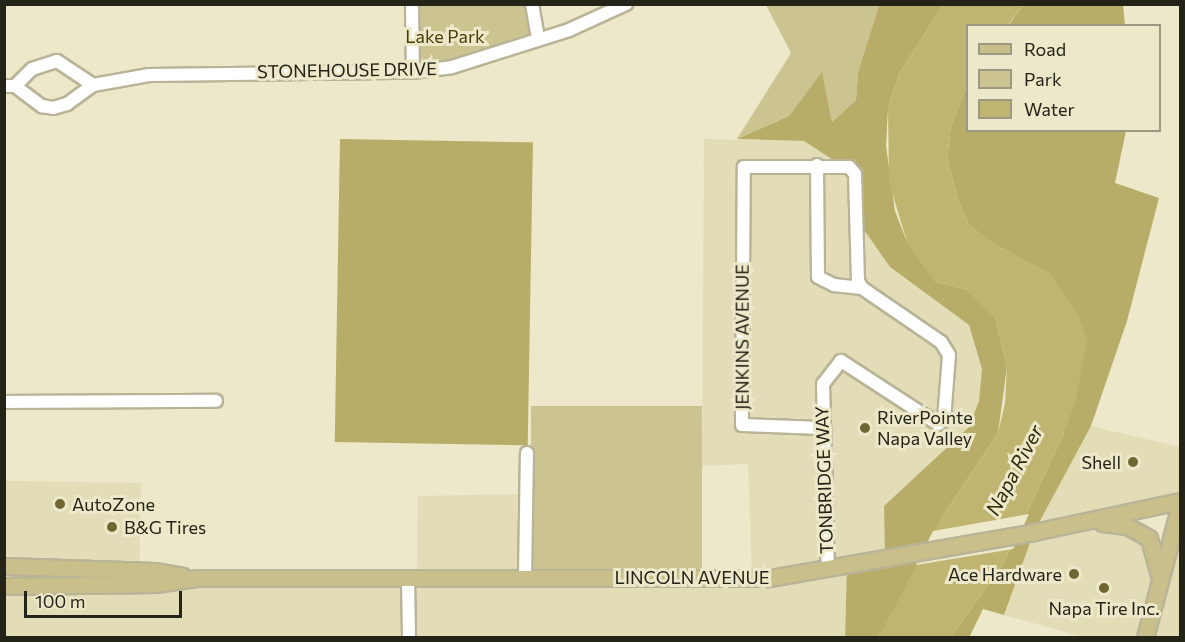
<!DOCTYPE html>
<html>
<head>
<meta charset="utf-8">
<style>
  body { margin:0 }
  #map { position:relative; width:1185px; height:642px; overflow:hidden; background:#ece8c9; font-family:Commissioner,sans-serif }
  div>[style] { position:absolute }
  .built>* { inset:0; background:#e3ddb7; transform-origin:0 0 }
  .green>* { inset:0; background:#cbc390; transform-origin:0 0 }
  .forest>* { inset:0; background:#b8ad68; transform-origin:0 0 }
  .water>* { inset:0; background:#c0b570 }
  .pier>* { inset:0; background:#ece8c9 }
  .roads { filter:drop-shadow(2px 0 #b9b497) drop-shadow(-2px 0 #b9b497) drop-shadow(0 2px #b9b497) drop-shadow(0 -2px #b9b497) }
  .minor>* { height:12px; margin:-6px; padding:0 6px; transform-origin:6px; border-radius:6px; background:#fff }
  .major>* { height:15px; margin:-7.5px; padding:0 7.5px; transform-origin:7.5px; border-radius:7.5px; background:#c8bf8b }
  .dots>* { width:16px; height:16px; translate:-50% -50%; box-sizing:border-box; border:3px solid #ece8c9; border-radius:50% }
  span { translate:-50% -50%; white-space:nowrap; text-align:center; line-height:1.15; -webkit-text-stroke:6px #ece8c9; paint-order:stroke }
  .park-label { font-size:18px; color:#463e04 }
  .street-label { font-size:18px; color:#242317 }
  .poi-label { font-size:18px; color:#242317 }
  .left { translate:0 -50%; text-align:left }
  .right { translate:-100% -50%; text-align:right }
  .water-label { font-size:20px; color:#2f2a0a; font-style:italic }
  .frame { position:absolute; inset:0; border:6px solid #242317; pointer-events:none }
  .legend { position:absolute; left:966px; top:24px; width:195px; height:108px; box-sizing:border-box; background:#ece8c9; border:2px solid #9c9982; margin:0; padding:8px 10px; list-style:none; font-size:18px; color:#242317 }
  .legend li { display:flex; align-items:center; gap:12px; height:30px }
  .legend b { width:30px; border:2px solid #9c9982 }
  .scale { position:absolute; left:24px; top:591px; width:158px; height:27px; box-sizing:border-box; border:3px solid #242317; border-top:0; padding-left:8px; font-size:18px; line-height:21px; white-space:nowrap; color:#242317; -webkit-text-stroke:4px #ece8c9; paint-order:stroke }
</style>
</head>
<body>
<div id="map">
  <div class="built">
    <i style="clip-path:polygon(704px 139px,804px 141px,849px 167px,890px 267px,969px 325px,982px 369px,979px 401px,969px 427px,884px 506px,885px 559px,847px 565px,845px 637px,5px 637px,4px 586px,417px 577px,418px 496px,527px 494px,526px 577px,752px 579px,748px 464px,702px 466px)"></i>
    <i style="clip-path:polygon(1091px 426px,1180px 447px,1180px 501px,1112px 516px,1137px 530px,1160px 582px,1180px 505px,1180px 637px,1083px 637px,1004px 615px,1034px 532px)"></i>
    <i style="left:141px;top:483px;width:88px;height:136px;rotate:91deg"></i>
  </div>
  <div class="green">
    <i style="clip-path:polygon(412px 5px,532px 5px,538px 38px,413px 72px)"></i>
    <i style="clip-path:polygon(766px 5px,879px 5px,858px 72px,856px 100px,832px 122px,822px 73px,789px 116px,737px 139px,791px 53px)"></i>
    <i style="left:702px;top:406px;width:173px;height:171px;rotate:90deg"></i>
  </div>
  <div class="forest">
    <i style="clip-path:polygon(879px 5px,943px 5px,899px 74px,888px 108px,886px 146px,895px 211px,907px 242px,936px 282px,966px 289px,995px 317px,1007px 367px,998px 433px,944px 514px,888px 623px,878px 637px,845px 637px,847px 565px,885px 559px,884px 506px,969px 427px,979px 401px,982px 369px,969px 325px,890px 267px,855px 217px,855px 174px,804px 141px,737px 139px,789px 116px,822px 72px,832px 122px,856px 100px,858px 72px)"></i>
    <i style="clip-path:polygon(1023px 5px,1123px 5px,1125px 25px,1008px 26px)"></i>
    <i style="clip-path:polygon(967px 85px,968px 130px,1126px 131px,1115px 183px,1159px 198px,1127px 321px,1091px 426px,1034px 532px,1004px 615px,983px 609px,969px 638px,951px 637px,1003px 564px,1064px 433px,1015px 255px,990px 242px,969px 225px,958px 200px,947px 159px,951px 126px)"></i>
    <i style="left:340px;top:139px;width:193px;height:303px;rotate:1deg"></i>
  </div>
  <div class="water">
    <i style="clip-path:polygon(943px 5px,1023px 5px,1008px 25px,968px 26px,967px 85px,951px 126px,947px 159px,958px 200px,969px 225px,990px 242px,1050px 273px,1079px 316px,1087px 339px,1076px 400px,1064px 433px,1003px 564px,951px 637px,878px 638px,944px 514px,998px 433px,1005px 403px,1007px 367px,995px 317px,966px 289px,936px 282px,922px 264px,907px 242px,889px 182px,888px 108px,899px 74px)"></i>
  </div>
  <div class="pier">
    <i style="clip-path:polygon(1029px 514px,1013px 549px,916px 565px,933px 531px)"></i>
  </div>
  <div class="roads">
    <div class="minor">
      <i style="left:412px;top:4px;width:68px;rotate:89.2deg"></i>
      <i style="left:532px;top:4px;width:35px;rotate:80deg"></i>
      <i style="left:4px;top:86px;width:11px"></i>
      <i style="left:15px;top:86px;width:34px;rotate:37deg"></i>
      <i style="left:42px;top:106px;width:11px;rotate:10deg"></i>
      <i style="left:53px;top:108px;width:15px;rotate:-16deg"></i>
      <i style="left:67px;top:104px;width:32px;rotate:-36deg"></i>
      <i style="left:93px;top:85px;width:57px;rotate:-10.1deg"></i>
      <i style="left:149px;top:75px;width:264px;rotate:-0.7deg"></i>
      <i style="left:413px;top:72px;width:39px;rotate:-7deg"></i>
      <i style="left:452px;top:67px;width:123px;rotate:-17.5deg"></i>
      <i style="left:569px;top:30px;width:63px;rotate:-24.5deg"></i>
      <i style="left:15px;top:86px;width:24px;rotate:-45deg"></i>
      <i style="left:32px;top:69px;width:26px;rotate:-18deg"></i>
      <i style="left:57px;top:61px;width:43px;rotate:33.7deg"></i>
      <i style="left:817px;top:165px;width:112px;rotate:89.5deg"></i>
      <i style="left:818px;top:277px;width:18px;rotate:27deg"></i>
      <i style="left:834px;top:285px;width:28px;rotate:6deg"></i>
      <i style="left:4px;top:402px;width:212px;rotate:-0.3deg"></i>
      <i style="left:822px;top:428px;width:80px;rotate:-177.9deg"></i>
      <i style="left:742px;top:425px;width:258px;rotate:-89.6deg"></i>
      <i style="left:744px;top:167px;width:105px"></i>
      <i style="left:849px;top:167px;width:9px;rotate:49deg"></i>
      <i style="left:855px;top:174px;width:107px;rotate:88.4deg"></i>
      <i style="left:858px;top:281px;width:8px;rotate:60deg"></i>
      <i style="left:862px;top:288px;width:96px;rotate:34.4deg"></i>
      <i style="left:941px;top:342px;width:15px;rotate:58deg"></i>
      <i style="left:949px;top:355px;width:65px;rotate:94.4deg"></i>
      <i style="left:944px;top:420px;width:7px;rotate:146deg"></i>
      <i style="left:938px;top:424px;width:116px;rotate:-147deg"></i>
      <i style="left:841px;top:361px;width:29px;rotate:128deg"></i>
      <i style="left:823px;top:384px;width:185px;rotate:88.5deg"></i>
      <i style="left:525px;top:577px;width:124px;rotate:-89.1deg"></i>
      <i style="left:408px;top:578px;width:60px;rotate:89deg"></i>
    </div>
    <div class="major">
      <i style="left:1102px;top:523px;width:25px;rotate:7deg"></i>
      <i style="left:1127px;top:526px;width:25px;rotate:29deg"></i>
      <i style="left:1149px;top:538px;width:39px;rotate:75deg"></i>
      <i style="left:4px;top:566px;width:151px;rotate:1.9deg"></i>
      <i style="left:155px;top:571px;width:28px;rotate:10deg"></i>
      <i style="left:4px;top:586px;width:151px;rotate:-0.8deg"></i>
      <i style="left:155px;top:584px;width:42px;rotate:-8.1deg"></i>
      <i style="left:197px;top:578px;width:572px"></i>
      <i style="left:769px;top:578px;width:269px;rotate:-9.8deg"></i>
      <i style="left:1034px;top:532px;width:149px;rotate:-12deg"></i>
      <i style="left:1145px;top:638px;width:138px;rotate:-75.3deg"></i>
    </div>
  </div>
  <div class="dots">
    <i style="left:865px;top:428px;background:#6f6733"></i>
    <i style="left:1133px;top:462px;background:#6f6733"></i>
    <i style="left:60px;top:504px;background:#6f6733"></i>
    <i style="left:112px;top:527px;background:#6f6733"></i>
    <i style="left:1074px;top:574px;background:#6f6733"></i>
    <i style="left:1104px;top:588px;background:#6f6733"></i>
  </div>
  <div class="park-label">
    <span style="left:445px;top:36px">Lake Park</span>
  </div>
  <div class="street-label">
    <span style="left:347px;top:70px;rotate:-1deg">STONEHOUSE DRIVE</span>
    <span style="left:742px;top:337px;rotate:-90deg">JENKINS AVENUE</span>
    <span style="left:824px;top:480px;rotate:-92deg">TONBRIDGE WAY</span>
    <span style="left:692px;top:577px">LINCOLN AVENUE</span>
  </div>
  <div class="poi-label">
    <span class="left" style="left:877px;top:428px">RiverPointe<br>Napa Valley</span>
    <span class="right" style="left:1121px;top:462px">Shell</span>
    <span class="left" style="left:72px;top:504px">AutoZone</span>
    <span class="left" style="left:124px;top:527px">B&amp;G Tires</span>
    <span class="right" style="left:1062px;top:574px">Ace Hardware</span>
    <span style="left:1104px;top:608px">Napa Tire Inc.</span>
  </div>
  <div class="water-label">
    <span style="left:1014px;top:470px;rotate:-62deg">Napa River</span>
  </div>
  <div class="frame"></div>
  <ul class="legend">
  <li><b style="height:8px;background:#c8bf8b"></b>Road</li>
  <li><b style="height:16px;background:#cbc390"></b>Park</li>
  <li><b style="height:16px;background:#c0b570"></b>Water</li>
  </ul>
  <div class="scale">100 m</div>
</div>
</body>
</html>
